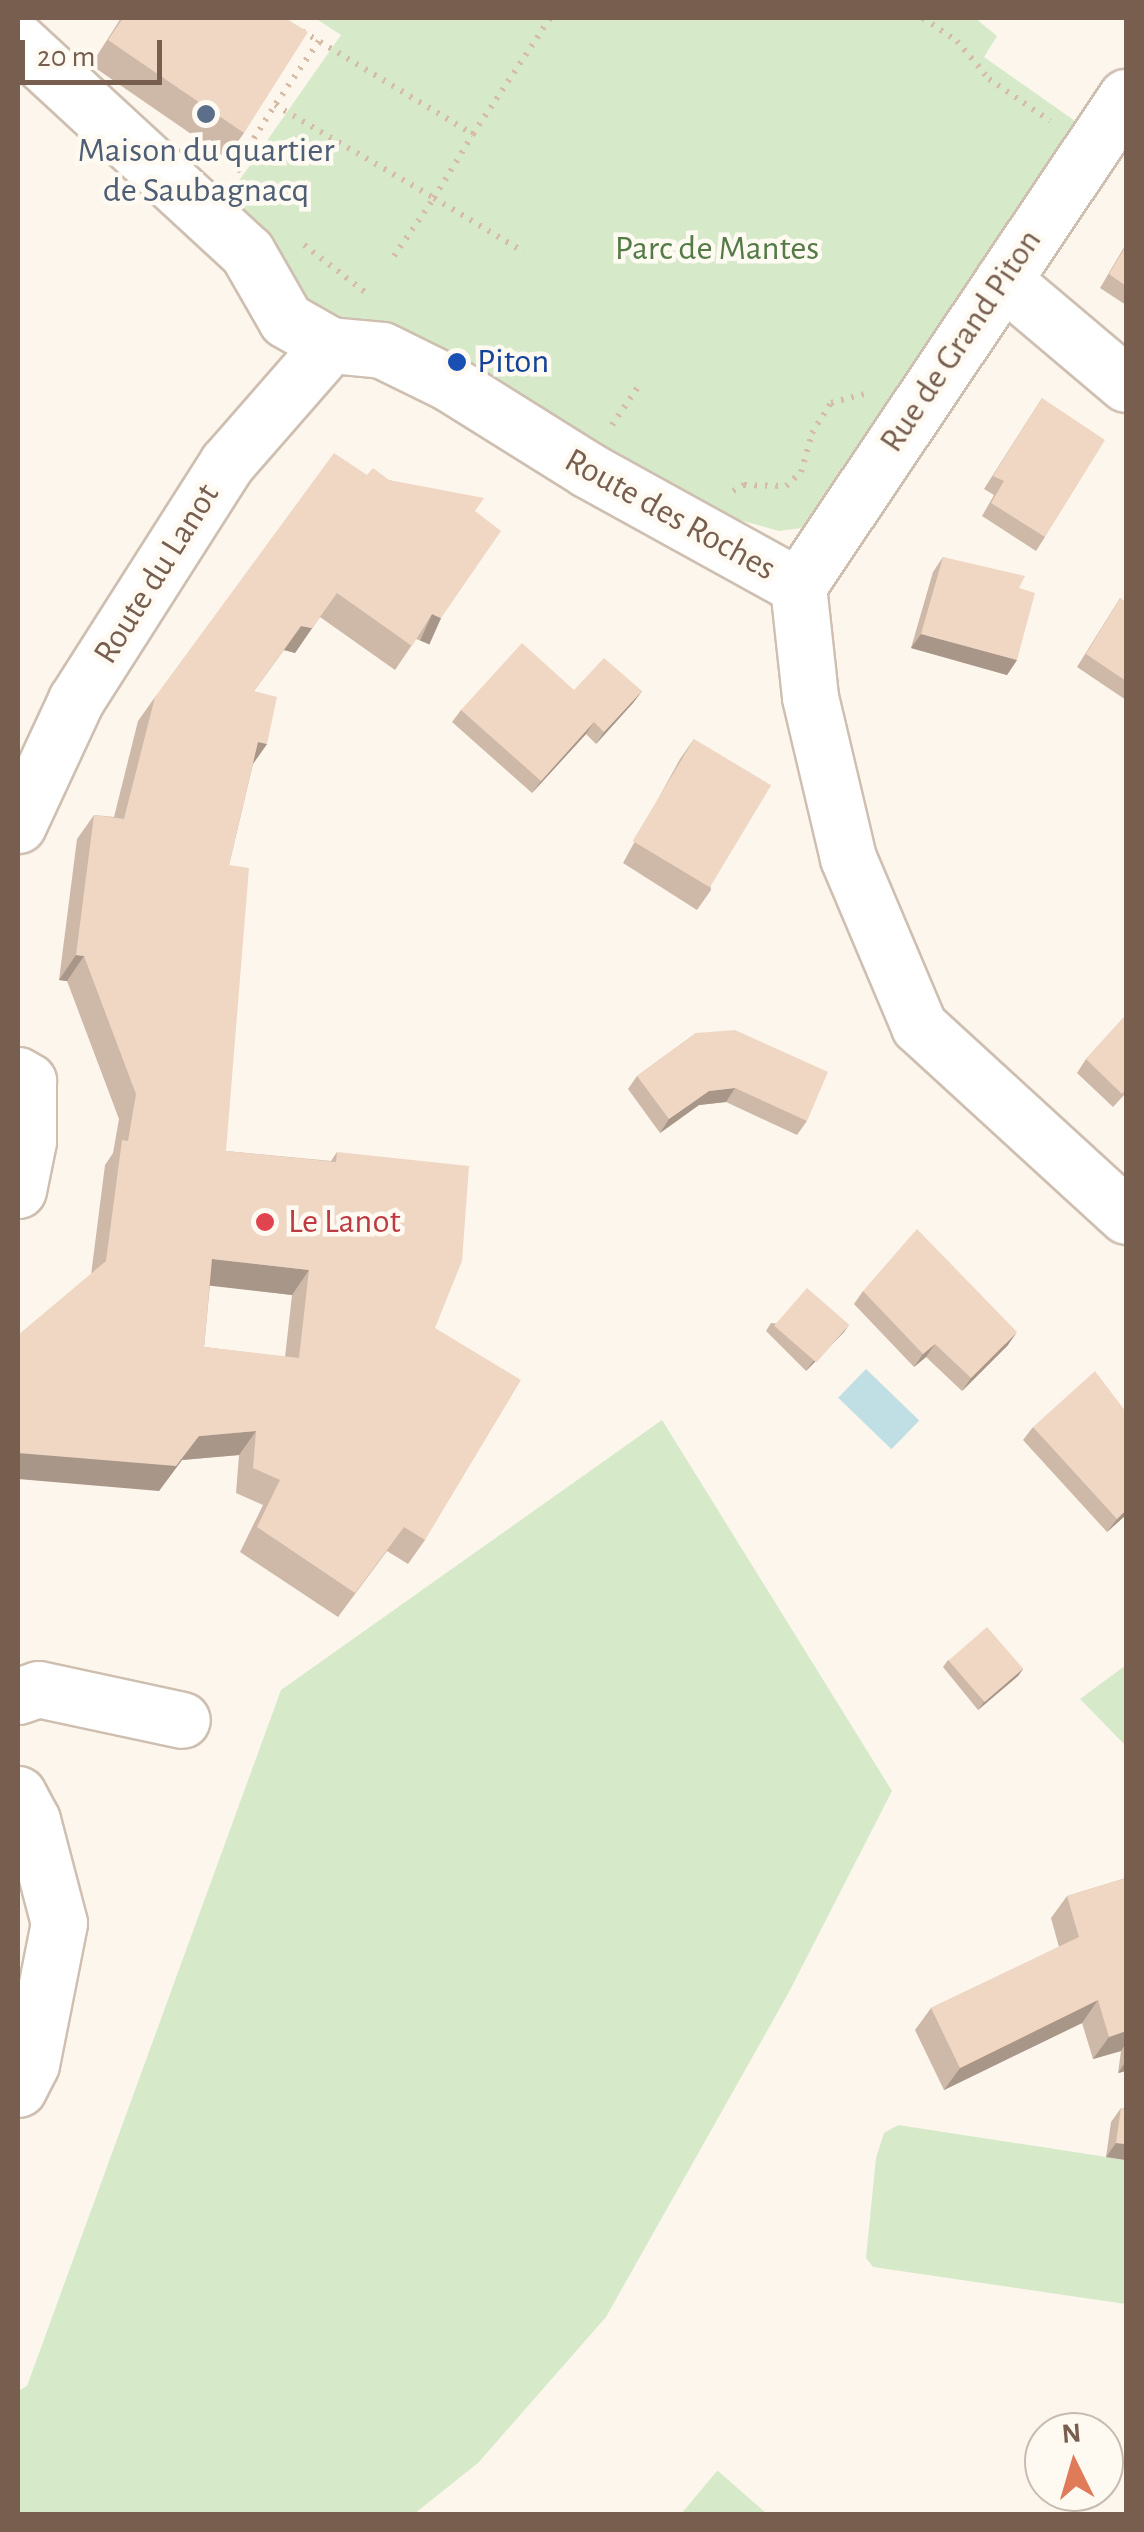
<!DOCTYPE html>
<html>
<head>
<meta charset="utf-8">
<style>
  body { margin:0 }
  #map { position:relative; width:1144px; height:2532px; overflow:hidden; background:#fcf6ec; font-family:"Alegreya Sans",sans-serif }
  div>[style] { position:absolute }
  .green>* { inset:0; background:#d6eaca }
  .water>* { inset:0; background:#c0dfe5; transform-origin:0 0 }
  .path>* { height:6px; margin-top:-3px; transform-origin:0; background:repeating-linear-gradient(90deg,#d6bba7 0 2.5px,transparent 0 10.5px) }
  .roads { filter:drop-shadow(2px 0 #cebfb1) drop-shadow(-2px 0 #cebfb1) drop-shadow(0 2px #cebfb1) drop-shadow(0 -2px #cebfb1) }
  .minor>* { height:55px; margin:-27.5px; padding:0 27.5px; transform-origin:27.5px; border-radius:27.5px; background:#fff }
  .wall>* { inset:0; background:#ceb9a9 }
  .shaded-wall>* { inset:0; background:#a89689; transform-origin:0 0 }
  .building>* { inset:0; background:#f0d7c4; transform-origin:0 0 }
  .dots>* { width:28px; height:28px; translate:-50% -50%; box-sizing:border-box; border:5px solid #fefaf2; border-radius:50% }
  span { translate:-50% -50%; white-space:nowrap; text-align:center; line-height:1.15; -webkit-text-stroke:9px #fefaf2; paint-order:stroke }
  .service-label { font-size:35px; color:#4e5e75 }
  .park-label { font-size:35px; color:#547b47 }
  .street-label { font-size:35px; color:#775e4f }
  .transit-label { font-size:35px; color:#164399 }
  .left { translate:0 -50%; text-align:left }
  .health-label { font-size:35px; color:#be3a42 }
  .frame { position:absolute; inset:0; border:20px solid #775e4f; pointer-events:none }
  .north { position:absolute; left:1024px; top:2412px; width:100px; height:100px; box-sizing:border-box; background:#fefaf2; border:2px solid #c8bcb1; border-radius:50%; rotate:355deg; font-size:28px; font-weight:700; line-height:40px; text-align:center; color:#775e4f }
  .north::after { content:''; display:block; margin:auto; width:35px; height:45px; background:#df7b58; clip-path:polygon(50% 0,100% 100%,50% 72%,0 100%) }
  .scale { position:absolute; left:20px; top:40px; width:142px; height:45px; box-sizing:border-box; border:5px solid #775e4f; border-top:0; padding-left:12px; font-size:30px; line-height:35px; white-space:nowrap; color:#775e4f; -webkit-text-stroke:8px #fefaf2; paint-order:stroke }
</style>
</head>
<body>
<div id="map">
  <div class="green">
    <i style="clip-path:polygon(315px 18px,975px 18px,997px 36px,984px 57px,1075px 121px,826px 505px,801px 528px,779px 531px,725px 516px,316px 325px,222px 205px,341px 35px)"></i>
    <i style="clip-path:polygon(662px 1420px,892px 1791px,789px 1992px,606px 2317px,478px 2463px,414px 2514px,18px 2514px,18px 2391px,27px 2386px,281px 1690px)"></i>
    <i style="clip-path:polygon(1126px 1665px,1126px 1746px,1080px 1699px)"></i>
    <i style="clip-path:polygon(898px 2125px,1126px 2160px,1126px 2304px,873px 2267px,866px 2258px,876px 2158px,884px 2133px)"></i>
    <i style="clip-path:polygon(717px 2471px,718px 2471px,767px 2514px,681px 2514px)"></i>
  </div>
  <div class="water">
    <i style="left:866px;top:1369px;width:74px;height:40px;rotate:44deg"></i>
  </div>
  <div class="path">
    <i style="left:923px;top:18px;width:41px;rotate:34.1deg"></i>
    <i style="left:957px;top:41px;width:50px;rotate:49.9deg"></i>
    <i style="left:989px;top:79px;width:74px;rotate:34.5deg"></i>
    <i style="left:302px;top:31px;width:200px;rotate:31.1deg"></i>
    <i style="left:473px;top:134px;width:139px;rotate:-56.4deg"></i>
    <i style="left:319px;top:41px;width:78px;rotate:124.5deg"></i>
    <i style="left:275px;top:105px;width:184px;rotate:30.3deg"></i>
    <i style="left:434px;top:198px;width:75px;rotate:-58.6deg"></i>
    <i style="left:241px;top:172px;width:8px;rotate:-120deg"></i>
    <i style="left:237px;top:165px;width:71px;rotate:-57.7deg"></i>
    <i style="left:304px;top:245px;width:82px;rotate:37.6deg"></i>
    <i style="left:394px;top:256px;width:70px;rotate:-55.4deg"></i>
    <i style="left:434px;top:198px;width:105px;rotate:31deg"></i>
    <i style="left:612px;top:425px;width:50px;rotate:-55.7deg"></i>
    <i style="left:733px;top:491px;width:13px;rotate:-29deg"></i>
    <i style="left:744px;top:485px;width:42px;rotate:1.4deg"></i>
    <i style="left:786px;top:486px;width:21px;rotate:-43deg"></i>
    <i style="left:801px;top:472px;width:41px;rotate:-74.2deg"></i>
    <i style="left:812px;top:433px;width:36px;rotate:-58deg"></i>
    <i style="left:831px;top:403px;width:34px;rotate:-15deg"></i>
  </div>
  <div class="roads">
    <div class="minor">
      <i style="left:18px;top:41px;width:311px;rotate:42.7deg"></i>
      <i style="left:247px;top:252px;width:78px;rotate:60.2deg"></i>
      <i style="left:286px;top:320px;width:51px;rotate:29.6deg"></i>
      <i style="left:330px;top:345px;width:52px;rotate:5.5deg"></i>
      <i style="left:382px;top:350px;width:75px;rotate:26.2deg"></i>
      <i style="left:449px;top:383px;width:164px;rotate:32deg"></i>
      <i style="left:588px;top:470px;width:240px;rotate:28.9deg"></i>
      <i style="left:1003px;top:280px;width:161px;rotate:40.2deg"></i>
      <i style="left:798px;top:586px;width:112px;rotate:83.8deg"></i>
      <i style="left:810px;top:697px;width:165px;rotate:76.7deg"></i>
      <i style="left:848px;top:858px;width:182px;rotate:67.1deg"></i>
      <i style="left:919px;top:1026px;width:281px;rotate:42.5deg"></i>
      <i style="left:798px;top:586px;width:589px;rotate:-56.15deg"></i>
      <i style="left:18px;top:825px;width:138px;rotate:-65.1deg"></i>
      <i style="left:76px;top:700px;width:281px;rotate:-57.5deg"></i>
      <i style="left:227px;top:463px;width:157px;rotate:-48.9deg"></i>
      <i style="left:18px;top:1075px;width:12px;rotate:31deg"></i>
      <i style="left:28px;top:1081px;width:60px;rotate:90deg"></i>
      <i style="left:28px;top:1141px;width:50px;rotate:101.5deg"></i>
      <i style="left:18px;top:1696px;width:21px;rotate:-19deg"></i>
      <i style="left:38px;top:1689px;width:147px;rotate:12.1deg"></i>
      <i style="left:18px;top:1794px;width:30px;rotate:62deg"></i>
      <i style="left:32px;top:1820px;width:106px;rotate:75.3deg"></i>
      <i style="left:59px;top:1923px;width:144px;rotate:101.2deg"></i>
      <i style="left:31px;top:2064px;width:28px;rotate:117deg"></i>
    </div>
  </div>
  <div class="wall">
    <i style="clip-path:polygon(121px 18px,285px 18px,244px 133px,226px 158px,91px 65px)"></i>
    <i style="clip-path:polygon(1126px 244px,1126px 305px,1100px 288px)"></i>
    <i style="clip-path:polygon(1042px 398px,1045px 537px,1036px 551px,982px 516px,994px 495px,984px 489px)"></i>
    <i style="clip-path:polygon(evenodd,367px 475px,389px 480px,475px 511px,424px 642px,416px 639px,395px 670px,320px 617px,295px 653px,284px 650px,254px 691px,267px 744px,253px 764px,229px 865px,226px 1151px,331px 1161px,337px 1152px,435px 1328px,425px 1540px,408px 1564px,387px 1551px,338px 1617px,240px 1552px,263px 1505px,236px 1493px,239px 1455px,182px 1460px,159px 1491px,64px 1298px,91px 1275px,105px 1165px,113px 1153px,119px 1119px,67px 981px,59px 980px,77px 839px,94px 815px,114px 817px,138px 721px,155px 697px,367px 475px,210px 1285px,292px 1295px,285px 1357px,204px 1347px,210px 1285px)"></i>
    <i style="clip-path:polygon(943px 557px,1019px 588px,1017px 660px,1007px 675px,911px 648px,933px 572px)"></i>
    <i style="clip-path:polygon(1120px 598px,1126px 603px,1126px 700px,1077px 667px)"></i>
    <i style="clip-path:polygon(574px 690px,642px 691px,633px 703px,596px 744px,586px 734px,532px 793px,452px 722px,461px 710px)"></i>
    <i style="clip-path:polygon(694px 739px,711px 890px,697px 910px,623px 863px,680px 759px)"></i>
    <i style="clip-path:polygon(1126px 1015px,1126px 1096px,1125px 1094px,1113px 1107px,1077px 1073px,1086px 1059px)"></i>
    <i style="clip-path:polygon(696px 1033px,807px 1121px,797px 1135px,726px 1102px,699px 1105px,660px 1133px,628px 1089px,637px 1076px)"></i>
    <i style="clip-path:polygon(863px 1291px,1008px 1345px,962px 1391px,926px 1357px,914px 1367px,854px 1304px)"></i>
    <i style="clip-path:polygon(771px 1323px,844px 1332px,806px 1371px,766px 1331px)"></i>
    <i style="clip-path:polygon(1033px 1427px,1126px 1515px,1107px 1532px,1023px 1440px)"></i>
    <i style="clip-path:polygon(948px 1660px,1023px 1669px,1018px 1676px,978px 1710px,943px 1667px)"></i>
    <i style="clip-path:polygon(1126px 1878px,1126px 2071px,1118px 2073px,1121px 2051px,1093px 2059px,1082px 2023px,944px 2090px,915px 2030px,931px 2008px,1059px 1947px,1051px 1918px,1067px 1896px)"></i>
    <i style="clip-path:polygon(1121px 2108px,1126px 2160px,1106px 2157px,1111px 2122px)"></i>
  </div>
  <div class="shaded-wall">
    <i style="left:432px;top:614px;width:10px;height:29px;rotate:24deg"></i>
    <i style="clip-path:polygon(301px 626px,312px 628px,295px 653px,284px 650px)"></i>
    <i style="clip-path:polygon(921px 634px,1017px 660px,1007px 675px,911px 648px)"></i>
    <i style="clip-path:polygon(642px 691px,633px 703px,596px 744px,604px 732px)"></i>
    <i style="clip-path:polygon(594px 722px,586px 734px,532px 793px,541px 781px)"></i>
    <i style="clip-path:polygon(258px 742px,267px 744px,250px 768px)"></i>
    <i style="clip-path:polygon(76px 955px,84px 956px,67px 981px,59px 980px)"></i>
    <i style="clip-path:polygon(735px 1088px,726px 1102px,699px 1105px,660px 1133px,669px 1119px,709px 1091px)"></i>
    <i style="clip-path:polygon(212px 1259px,309px 1270px,292px 1295px,195px 1284px)"></i>
    <i style="clip-path:polygon(849px 1325px,844px 1332px,806px 1371px,811px 1364px)"></i>
    <i style="clip-path:polygon(1017px 1332px,1008px 1345px,962px 1391px,971px 1378px)"></i>
    <i style="clip-path:polygon(935px 1344px,926px 1357px,914px 1367px,923px 1354px)"></i>
    <i style="clip-path:polygon(256px 1431px,239px 1455px,182px 1460px,159px 1491px,18px 1479px,18px 1453px)"></i>
    <i style="clip-path:polygon(1126px 1510px,1126px 1515px,1107px 1532px,1117px 1519px)"></i>
    <i style="clip-path:polygon(1023px 1669px,1018px 1676px,978px 1710px,984px 1702px)"></i>
    <i style="clip-path:polygon(1098px 2000px,1082px 2023px,944px 2090px,960px 2068px)"></i>
    <i style="clip-path:polygon(1126px 2031px,1126px 2043px,1121px 2051px,1093px 2059px,1109px 2037px)"></i>
    <i style="clip-path:polygon(1126px 2061px,1126px 2071px,1118px 2073px)"></i>
    <i style="clip-path:polygon(1116px 2143px,1126px 2144px,1126px 2160px,1106px 2157px)"></i>
  </div>
  <div class="building">
    <i style="clip-path:polygon(123px 18px,285px 18px,308px 32px,244px 133px,108px 40px)"></i>
    <i style="clip-path:polygon(1126px 246px,1126px 286px,1109px 274px)"></i>
    <i style="clip-path:polygon(1042px 398px,1105px 440px,1045px 537px,991px 503px,1004px 481px,993px 476px)"></i>
    <i style="clip-path:polygon(evenodd,334px 453px,367px 475px,373px 468px,389px 480px,484px 498px,475px 511px,501px 531px,441px 618px,432px 614px,412px 646px,337px 593px,312px 628px,301px 626px,254px 691px,277px 697px,267px 744px,258px 742px,229px 865px,249px 868px,226px 1151px,336px 1162px,337px 1152px,469px 1166px,462px 1261px,435px 1328px,521px 1380px,425px 1540px,404px 1527px,355px 1593px,257px 1527px,280px 1480px,253px 1468px,256px 1431px,199px 1436px,176px 1466px,18px 1453px,18px 1335px,106px 1261px,122px 1140px,128px 1141px,136px 1094px,84px 956px,76px 955px,94px 815px,124px 819px,155px 697px,334px 453px,212px 1259px,309px 1270px,299px 1358px,204px 1347px,212px 1259px)"></i>
    <i style="clip-path:polygon(943px 557px,1025px 576px,1019px 588px,1035px 593px,1017px 660px,921px 634px)"></i>
    <i style="clip-path:polygon(1120px 598px,1126px 603px,1126px 681px,1086px 654px)"></i>
    <i style="clip-path:polygon(522px 643px,574px 690px,604px 658px,642px 691px,604px 732px,594px 722px,541px 781px,461px 710px)"></i>
    <i style="left:694px;top:739px;width:90px;height:119px;rotate:31deg"></i>
    <i style="clip-path:polygon(1126px 1015px,1126px 1089px,1122px 1094px,1086px 1059px)"></i>
    <i style="clip-path:polygon(735px 1030px,828px 1072px,807px 1121px,735px 1088px,709px 1091px,669px 1119px,637px 1076px,696px 1033px)"></i>
    <i style="clip-path:polygon(917px 1229px,1017px 1332px,971px 1378px,935px 1344px,923px 1354px,863px 1291px)"></i>
    <i style="left:807px;top:1288px;width:56px;height:50px;rotate:41deg"></i>
    <i style="clip-path:polygon(1095px 1371px,1126px 1412px,1126px 1510px,1117px 1519px,1033px 1427px)"></i>
    <i style="left:987px;top:1627px;width:55px;height:51px;rotate:49deg"></i>
    <i style="clip-path:polygon(1126px 1878px,1126px 2031px,1109px 2037px,1098px 2000px,960px 2068px,931px 2008px,1079px 1937px,1067px 1896px)"></i>
    <i style="clip-path:polygon(1121px 2108px,1126px 2108px,1126px 2144px,1116px 2143px)"></i>
  </div>
  <div class="dots">
    <i style="left:206px;top:114px;background:#5c6f8a"></i>
    <i style="left:457px;top:362px;background:#1a4fb4"></i>
    <i style="left:265px;top:1222px;background:#e0444e"></i>
  </div>
  <div class="service-label">
    <span style="left:206px;top:171px">Maison du quartier<br>de Saubagnacq</span>
  </div>
  <div class="park-label">
    <span style="left:717px;top:249px">Parc de Mantes</span>
  </div>
  <div class="street-label">
    <span style="left:961px;top:341px;rotate:-56deg">Rue de Grand Piton</span>
    <span style="left:670px;top:515px;rotate:29deg">Route des Roches</span>
    <span style="left:157px;top:574px;rotate:-58deg">Route du Lanot</span>
  </div>
  <div class="transit-label">
    <span class="left" style="left:477px;top:362px">Piton</span>
  </div>
  <div class="health-label">
    <span class="left" style="left:288px;top:1222px">Le Lanot</span>
  </div>
  <div class="frame"></div>
  <div class="north">N</div>
  <div class="scale">20 m</div>
</div>
</body>
</html>
